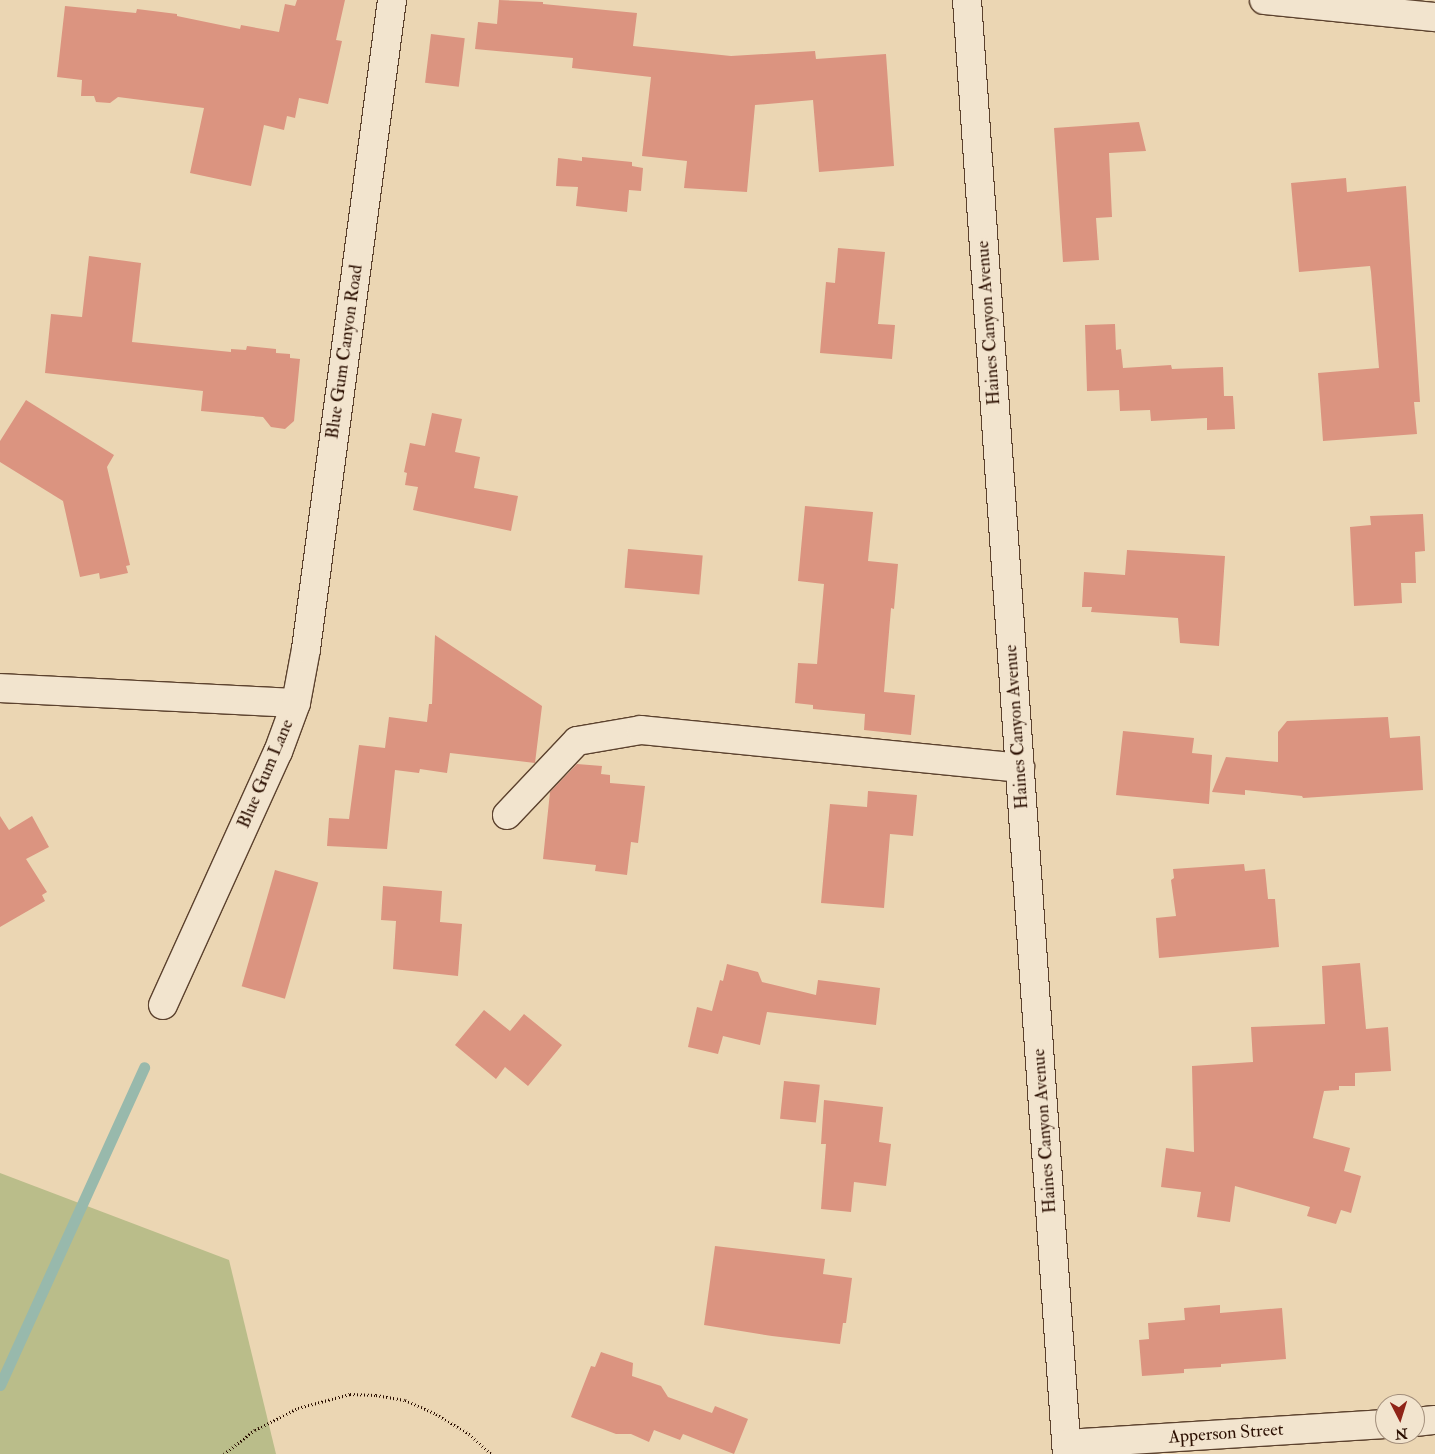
<!DOCTYPE html>
<html>
<head>
<meta charset="utf-8">
<style>
  body { margin:0 }
  #map { position:relative; width:1435px; height:1454px; overflow:hidden; background:#ebd6b3; font-family:"IM FELL Double Pica",serif }
  div>[style] { position:absolute }
  .green>* { inset:0; background:#babd8a }
  .stream>* { height:11px; margin:-5.5px; padding:0 5.5px; transform-origin:5.5px; border-radius:5.5px; background:#98b9ac }
  .building>* { inset:0; background:#db9480; transform-origin:0 0 }
  .path>* { height:3px; margin-top:-1.5px; transform-origin:0; background:repeating-linear-gradient(90deg,#2c1002 0 1px,transparent 0 3.5px) }
  .roads { filter:drop-shadow(1px 0 #5c422e) drop-shadow(-1px 0 #5c422e) drop-shadow(0 1px #5c422e) drop-shadow(0 -1px #5c422e) }
  .minor>* { height:28px; margin:-14px; padding:0 14px; transform-origin:14px; border-radius:14px; background:#f2e4ce }
  span { translate:-50% -50%; white-space:nowrap; text-align:center; line-height:1.15; -webkit-text-stroke:4px #f2e4ce; paint-order:stroke }
  .street-label { font-size:18px; color:#2c1002 }
  .north { position:absolute; left:1375px; top:1394px; width:50px; height:50px; box-sizing:border-box; background:#f2e4ce; border:1px solid #a38f7c; border-radius:50%; rotate:175deg; font-size:14px; font-weight:700; line-height:20px; text-align:center; color:#2c1002 }
  .north::after { content:''; display:block; margin:auto; width:18px; height:22px; background:#8f2418; clip-path:polygon(50% 0,100% 100%,50% 72%,0 100%) }
</style>
</head>
<body>
<div id="map">
  <div class="green">
    <i style="clip-path:polygon(0 1173px,229px 1260px,276px 1454px,0 1454px)"></i>
  </div>
  <div class="stream">
    <i style="left:0;top:1385px;width:349px;rotate:-65.6deg"></i>
  </div>
  <div class="building">
    <i style="clip-path:polygon(297px 0,345px 0,336px 40px,342px 41px,328px 104px,299px 98px,295px 118px,287px 116px,284px 130px,264px 125px,251px 186px,190px 173px,204px 108px,118px 97px,110px 103px,96px 102px,94px 96px,81px 96px,82px 80px,57px 77px,65px 6px,136px 13px,137px 9px,177px 14px,177px 16px,240px 29px,241px 25px,279px 32px,285px 4px,295px 6px)"></i>
    <i style="clip-path:polygon(499px 0,543px 2px,543px 4px,637px 13px,633px 46px,731px 56px,815px 51px,816px 59px,886px 54px,894px 166px,819px 172px,813px 100px,755px 105px,747px 192px,684px 188px,687px 161px,642px 156px,651px 77px,572px 68px,573px 58px,475px 49px,478px 22px,497px 24px)"></i>
    <i style="left:431px;top:34px;width:34px;height:49px;rotate:7deg"></i>
    <i style="clip-path:polygon(1139px 122px,1146px 151px,1109px 153px,1112px 217px,1096px 218px,1099px 260px,1063px 262px,1054px 128px)"></i>
    <i style="clip-path:polygon(582px 157px,632px 162px,632px 166px,643px 168px,641px 191px,629px 190px,627px 212px,576px 206px,578px 187px,556px 186px,558px 158px,582px 161px)"></i>
    <i style="clip-path:polygon(1346px 178px,1347px 192px,1406px 186px,1420px 402px,1414px 402px,1417px 434px,1323px 441px,1318px 373px,1379px 368px,1371px 272px,1370px 266px,1299px 272px,1291px 183px)"></i>
    <i style="clip-path:polygon(838px 248px,885px 252px,878px 324px,895px 325px,892px 359px,820px 353px,826px 282px,835px 283px)"></i>
    <i style="clip-path:polygon(89px 256px,141px 263px,132px 342px,231px 352px,231px 349px,246px 350px,247px 346px,276px 349px,276px 353px,290px 354px,290px 358px,300px 359px,294px 421px,285px 429px,271px 427px,263px 417px,201px 411px,203px 391px,45px 373px,51px 314px,82px 317px)"></i>
    <i style="clip-path:polygon(1115px 324px,1116px 350px,1121px 349px,1123px 368px,1171px 365px,1172px 369px,1223px 367px,1224px 396px,1233px 396px,1235px 429px,1207px 430px,1207px 418px,1151px 421px,1150px 410px,1120px 411px,1119px 390px,1087px 391px,1085px 325px)"></i>
    <i style="clip-path:polygon(26px 400px,114px 455px,107px 467px,130px 565px,126px 566px,128px 573px,100px 579px,99px 573px,80px 577px,63px 501px,0 462px,0 441px)"></i>
    <i style="clip-path:polygon(432px 413px,462px 419px,455px 452px,480px 457px,474px 488px,518px 496px,511px 531px,413px 510px,418px 487px,405px 485px,407px 473px,404px 472px,410px 443px,425px 446px)"></i>
    <i style="clip-path:polygon(805px 506px,873px 512px,868px 561px,898px 564px,894px 609px,891px 608px,884px 692px,915px 695px,911px 735px,864px 730px,865px 714px,813px 709px,813px 705px,795px 703px,798px 663px,817px 664px,824px 584px,798px 581px)"></i>
    <i style="clip-path:polygon(1423px 514px,1425px 551px,1415px 552px,1416px 583px,1401px 583px,1402px 603px,1354px 606px,1350px 527px,1371px 525px,1370px 516px)"></i>
    <i style="left:628px;top:549px;width:75px;height:39px;rotate:5deg"></i>
    <i style="clip-path:polygon(1127px 550px,1225px 556px,1219px 646px,1180px 643px,1178px 618px,1091px 612px,1092px 607px,1082px 607px,1084px 572px,1125px 575px)"></i>
    <i style="clip-path:polygon(435px 635px,542px 706px,535px 763px,450px 753px,447px 773px,420px 769px,419px 773px,395px 770px,387px 849px,327px 846px,329px 818px,349px 819px,359px 745px,385px 748px,389px 717px,427px 722px,429px 704px,432px 704px)"></i>
    <i style="clip-path:polygon(1388px 717px,1390px 738px,1420px 736px,1423px 790px,1303px 798px,1302px 796px,1245px 790px,1245px 795px,1212px 792px,1226px 757px,1278px 762px,1278px 732px,1287px 721px)"></i>
    <i style="clip-path:polygon(1123px 731px,1194px 738px,1192px 753px,1212px 755px,1209px 804px,1116px 795px)"></i>
    <i style="clip-path:polygon(577px 764px,602px 766px,601px 774px,610px 775px,610px 783px,645px 786px,638px 843px,631px 842px,627px 875px,595px 871px,596px 865px,543px 859px,550px 792px)"></i>
    <i style="clip-path:polygon(868px 791px,917px 795px,913px 836px,890px 834px,884px 908px,821px 903px,830px 804px,867px 807px)"></i>
    <i style="clip-path:polygon(0 816px,9px 830px,32px 816px,49px 847px,26px 859px,47px 892px,42px 895px,45px 901px,0 927px)"></i>
    <i style="clip-path:polygon(1244px 864px,1245px 871px,1265px 869px,1268px 899px,1275px 899px,1279px 947px,1159px 958px,1156px 918px,1176px 916px,1171px 880px,1174px 878px,1173px 869px)"></i>
    <i style="left:275px;top:870px;width:45px;height:121px;rotate:16deg"></i>
    <i style="clip-path:polygon(383px 886px,442px 891px,440px 922px,462px 924px,458px 976px,393px 969px,396px 921px,381px 920px)"></i>
    <i style="clip-path:polygon(1360px 963px,1366px 1029px,1388px 1027px,1391px 1071px,1355px 1073px,1355px 1086px,1339px 1086px,1339px 1090px,1324px 1091px,1313px 1138px,1350px 1148px,1344px 1171px,1361px 1176px,1351px 1213px,1341px 1210px,1336px 1224px,1307px 1216px,1310px 1207px,1235px 1186px,1230px 1222px,1197px 1217px,1201px 1192px,1161px 1187px,1166px 1148px,1194px 1152px,1192px 1066px,1253px 1062px,1251px 1027px,1325px 1024px,1322px 966px)"></i>
    <i style="clip-path:polygon(727px 964px,758px 972px,762px 982px,816px 995px,818px 980px,880px 988px,876px 1025px,767px 1012px,760px 1045px,723px 1036px,718px 1054px,688px 1047px,697px 1007px,712px 1011px,720px 980px,723px 981px)"></i>
    <i style="clip-path:polygon(484px 1010px,510px 1031px,524px 1014px,562px 1045px,528px 1086px,505px 1067px,496px 1079px,455px 1045px)"></i>
    <i style="left:784px;top:1081px;width:36px;height:38px;rotate:6deg"></i>
    <i style="clip-path:polygon(824px 1100px,883px 1107px,879px 1142px,891px 1144px,886px 1186px,854px 1182px,851px 1212px,821px 1209px,826px 1144px,821px 1144px)"></i>
    <i style="clip-path:polygon(715px 1246px,825px 1259px,823px 1274px,852px 1278px,846px 1323px,843px 1323px,840px 1344px,772px 1336px,704px 1325px)"></i>
    <i style="clip-path:polygon(1220px 1305px,1220px 1313px,1282px 1308px,1286px 1359px,1221px 1364px,1221px 1367px,1184px 1369px,1184px 1373px,1142px 1376px,1139px 1340px,1149px 1339px,1148px 1323px,1185px 1320px,1184px 1308px)"></i>
    <i style="clip-path:polygon(601px 1352px,633px 1363px,632px 1376px,661px 1386px,668px 1397px,712px 1413px,715px 1406px,748px 1419px,734px 1454px,683px 1434px,680px 1440px,654px 1430px,649px 1442px,631px 1434px,616px 1434px,571px 1417px,591px 1366px,595px 1367px)"></i>
  </div>
  <div class="path">
    <i style="left:224px;top:1454px;width:39px;rotate:-38deg"></i>
    <i style="left:255px;top:1430px;width:48px;rotate:-27.1deg"></i>
    <i style="left:298px;top:1408px;width:54px;rotate:-15.1deg"></i>
    <i style="left:350px;top:1394px;width:26px;rotate:2deg"></i>
    <i style="left:376px;top:1395px;width:29px;rotate:10deg"></i>
    <i style="left:405px;top:1400px;width:34px;rotate:24deg"></i>
    <i style="left:436px;top:1414px;width:39px;rotate:31deg"></i>
    <i style="left:469px;top:1434px;width:30px;rotate:42deg"></i>
  </div>
  <div class="roads">
    <div class="minor">
      <i style="left:967px;top:0;width:1457px;rotate:86.07deg"></i>
      <i style="left:1264px;top:0;width:172px;rotate:5.7deg"></i>
      <i style="left:0;top:688px;width:296px;rotate:2.9deg"></i>
      <i style="left:507px;top:815px;width:102px;rotate:-46.6deg"></i>
      <i style="left:577px;top:741px;width:65px;rotate:-9.8deg"></i>
      <i style="left:641px;top:730px;width:381px;rotate:5.7deg"></i>
      <i style="left:163px;top:1005px;width:278px;rotate:-65.6deg"></i>
      <i style="left:278px;top:752px;width:52px;rotate:-69.8deg"></i>
      <i style="left:296px;top:703px;width:55px;rotate:-79.5deg"></i>
      <i style="left:306px;top:649px;width:655px;rotate:-82.45deg"></i>
      <i style="left:1415px;top:1422px;width:20px;rotate:-6deg"></i>
      <i style="left:1066px;top:1444px;width:320px;rotate:-3.6deg"></i>
    </div>
  </div>
  <div class="street-label">
    <span style="left:989px;top:323px;rotate:-94deg">Haines Canyon Avenue</span>
    <span style="left:345px;top:352px;rotate:-82deg">Blue Gum Canyon Road</span>
    <span style="left:1017px;top:727px;rotate:-94deg">Haines Canyon Avenue</span>
    <span style="left:266px;top:774px;rotate:-67deg">Blue Gum Lane</span>
    <span style="left:1045px;top:1131px;rotate:-94deg">Haines Canyon Avenue</span>
    <span style="left:1226px;top:1434px;rotate:-4deg">Apperson Street</span>
  </div>
  <div class="north">N</div>
</div>
</body>
</html>
